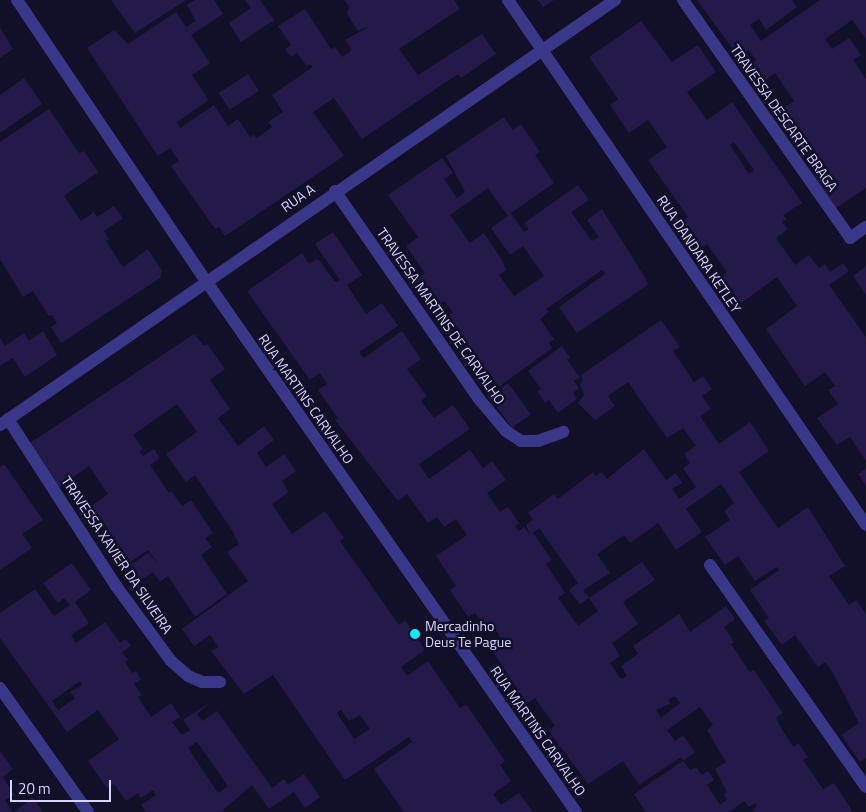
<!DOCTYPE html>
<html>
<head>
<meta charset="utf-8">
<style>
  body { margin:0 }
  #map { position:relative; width:866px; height:812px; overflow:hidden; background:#120f28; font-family:"Titillium Web",sans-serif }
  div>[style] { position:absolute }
  .building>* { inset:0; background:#231a49; transform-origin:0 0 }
  .minor>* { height:12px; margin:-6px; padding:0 6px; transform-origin:6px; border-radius:6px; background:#393888 }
  .dots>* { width:14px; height:14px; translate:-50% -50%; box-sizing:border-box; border:2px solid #120f28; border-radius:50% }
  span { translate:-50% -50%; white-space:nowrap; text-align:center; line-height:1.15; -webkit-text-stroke:5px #120f28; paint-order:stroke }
  .street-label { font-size:14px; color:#d9d5ff }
  .poi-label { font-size:14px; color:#d9d5ff }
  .left { translate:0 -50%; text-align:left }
  .scale { position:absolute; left:10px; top:780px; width:101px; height:22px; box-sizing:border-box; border:2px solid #d9d5ff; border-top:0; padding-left:6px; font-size:15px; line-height:18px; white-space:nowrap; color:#d9d5ff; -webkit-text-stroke:4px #120f28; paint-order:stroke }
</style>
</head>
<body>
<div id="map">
  <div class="building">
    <i style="clip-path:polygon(111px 0,186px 0,135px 33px)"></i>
    <i style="clip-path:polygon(195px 0,214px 0,223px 14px,191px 35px,210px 63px,192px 75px,209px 100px,177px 122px,180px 128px,214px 105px,228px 126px,238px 119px,250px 137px,254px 135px,257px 138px,272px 127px,268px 122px,283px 112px,272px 95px,313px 67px,310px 64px,307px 66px,297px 53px,291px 57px,285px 49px,291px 45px,278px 26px,305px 9px,331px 49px,335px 47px,342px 57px,352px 50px,345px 40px,370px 26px,358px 31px,347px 14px,349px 6px,344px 0,454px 0,460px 9px,399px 49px,418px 75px,482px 34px,496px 54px,461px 78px,458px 74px,362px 139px,334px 98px,313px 112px,344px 156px,225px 236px,219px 227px,215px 229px,171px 166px,179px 161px,170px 148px,158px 156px,87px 48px,114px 30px,128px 44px,176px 12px,186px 27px,196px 21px,187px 5px)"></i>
    <i style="clip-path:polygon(245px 0,260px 0,274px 20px,241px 42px,229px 23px,251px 8px)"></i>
    <i style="clip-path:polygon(538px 0,554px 0,543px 7px)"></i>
    <i style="clip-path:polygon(697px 0,792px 0,797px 7px,766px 30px,759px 19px,750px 25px,761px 41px,820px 0,866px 0,866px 39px,852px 20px,825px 39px,832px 49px,849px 38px,861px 55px,853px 60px,866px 79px,866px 188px,836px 208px,811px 171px,816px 168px,777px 112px,794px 101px,775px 73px,758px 85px,746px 68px,756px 60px,749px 50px,738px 56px)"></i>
    <i style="clip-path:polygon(evenodd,641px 21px,672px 62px,698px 45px,716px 72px,687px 92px,707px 120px,732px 102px,802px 203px,783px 215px,786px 219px,782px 222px,788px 229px,776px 238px,795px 265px,809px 255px,819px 268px,825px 264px,830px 272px,843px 263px,849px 271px,829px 285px,866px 337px,866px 461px,850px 437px,837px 445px,817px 418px,838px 404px,828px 390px,835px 386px,825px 372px,805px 386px,766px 329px,797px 306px,777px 277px,740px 304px,721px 276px,727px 272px,707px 244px,700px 248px,681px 221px,688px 217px,648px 160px,667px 147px,648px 120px,629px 133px,610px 105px,618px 99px,589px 57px,641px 21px,734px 142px,754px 170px,749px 174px,730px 145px,734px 142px)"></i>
    <i style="clip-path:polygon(0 28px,13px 49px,0 58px)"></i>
    <i style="left:248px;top:74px;width:20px;height:35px;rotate:57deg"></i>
    <i style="clip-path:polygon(24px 78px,42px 104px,0 133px,0 95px)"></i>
    <i style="clip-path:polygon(49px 109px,79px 153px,84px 151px,98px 172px,64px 196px,81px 221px,94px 212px,97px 217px,114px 206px,123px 218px,104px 231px,109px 239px,106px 241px,123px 267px,148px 249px,162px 271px,160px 278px,61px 343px,51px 327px,57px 323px,52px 315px,49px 316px,33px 291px,23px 297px,0 259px,0 142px)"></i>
    <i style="clip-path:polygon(evenodd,504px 117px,513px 130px,521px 124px,540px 152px,535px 155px,554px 183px,511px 213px,524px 232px,529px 229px,524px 223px,578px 185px,589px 200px,571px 212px,592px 241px,599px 237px,587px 220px,602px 209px,649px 284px,577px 333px,559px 307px,605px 274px,602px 270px,546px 309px,549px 312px,540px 319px,554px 339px,549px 343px,552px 348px,496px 389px,458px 336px,450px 341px,438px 323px,453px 312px,444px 301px,434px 308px,425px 296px,421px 298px,411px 283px,425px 273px,406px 246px,418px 237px,388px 195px,442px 158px,453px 173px,444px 179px,457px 198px,465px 192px,446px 156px,504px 117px,488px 188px,508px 216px,491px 228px,510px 255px,523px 246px,544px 276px,514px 296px,499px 275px,506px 270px,502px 260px,484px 233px,470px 243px,450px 215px,488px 188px)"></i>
    <i style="clip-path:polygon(evenodd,333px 232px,362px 275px,347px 285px,366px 314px,382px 303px,398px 326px,359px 352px,364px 358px,402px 331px,421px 359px,407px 369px,427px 396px,421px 401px,434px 418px,453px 405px,470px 429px,419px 464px,429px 479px,470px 450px,483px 468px,492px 461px,506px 480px,487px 493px,500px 512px,508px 507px,519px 523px,515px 526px,519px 531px,524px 527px,530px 535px,526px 525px,533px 520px,528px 512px,531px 511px,554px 494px,558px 499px,593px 472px,596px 476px,602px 472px,607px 479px,644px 449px,666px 480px,676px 473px,682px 483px,672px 489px,679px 499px,696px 487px,683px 468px,690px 463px,684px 454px,696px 446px,683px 428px,667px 438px,628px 382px,608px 396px,615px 406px,595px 420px,578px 403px,584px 395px,580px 384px,583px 379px,581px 375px,661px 320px,680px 347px,673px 351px,694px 382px,703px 376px,712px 389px,702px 396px,711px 409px,700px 416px,719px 444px,750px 422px,769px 451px,739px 472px,778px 528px,808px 507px,845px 566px,829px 576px,849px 605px,856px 600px,866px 614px,866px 758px,860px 762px,841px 735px,859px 723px,832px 671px,825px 662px,818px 667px,795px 635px,782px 645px,764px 621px,769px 618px,750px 590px,779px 570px,777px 567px,755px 581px,738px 556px,725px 565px,705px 537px,730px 520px,724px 511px,734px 503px,721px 484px,686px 509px,702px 532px,676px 550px,658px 523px,630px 543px,624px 535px,597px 554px,610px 573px,583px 590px,589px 598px,580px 604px,569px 590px,578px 583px,539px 528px,533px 533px,552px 560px,546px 564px,565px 593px,558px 598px,578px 626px,598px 611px,589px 598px,642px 562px,655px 580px,623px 602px,638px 624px,612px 643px,620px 656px,610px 663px,621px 679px,627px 676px,621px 666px,638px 654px,633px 646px,679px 614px,690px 632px,726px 606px,735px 619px,724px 627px,734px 642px,731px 644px,750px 672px,754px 670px,783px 713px,776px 718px,784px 733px,794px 747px,798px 743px,808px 757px,803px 760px,823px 789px,834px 783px,853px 812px,752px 812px,757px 806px,755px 803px,749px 807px,744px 801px,729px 812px,646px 812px,634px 794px,683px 761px,690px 770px,696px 767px,702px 775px,708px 771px,714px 780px,707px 785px,720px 805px,727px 800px,724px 794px,727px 792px,715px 769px,726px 762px,707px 730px,713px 725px,700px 707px,667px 730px,675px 741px,683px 735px,695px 752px,683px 761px,681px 757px,639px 785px,623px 761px,588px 784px,548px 730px,555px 726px,535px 698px,527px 703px,489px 646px,501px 638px,491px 623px,485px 627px,475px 613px,468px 617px,450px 590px,456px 586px,436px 556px,467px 535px,456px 519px,444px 527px,437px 517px,428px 523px,407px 494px,398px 501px,335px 420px,338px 418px,318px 390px,327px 384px,320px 373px,310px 380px,247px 291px,302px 253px,309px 264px,317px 259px,320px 261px,335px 282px,340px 280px,315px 244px,333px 232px,675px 696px,680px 703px,661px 718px,656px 710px,670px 704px,668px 700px,675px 696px)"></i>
    <i style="clip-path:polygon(866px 266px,866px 295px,853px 276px)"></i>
    <i style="clip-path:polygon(43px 331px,57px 355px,25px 377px,13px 358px,0 366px,0 338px,5px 346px,24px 333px,29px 341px)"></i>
    <i style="clip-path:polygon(evenodd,194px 334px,204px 346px,207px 344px,225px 369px,210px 380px,230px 409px,218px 418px,238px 446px,264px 426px,274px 440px,257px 453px,266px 467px,284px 454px,296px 471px,282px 481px,289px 492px,272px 504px,292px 534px,325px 511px,344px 538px,340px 541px,399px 625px,405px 620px,425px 650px,401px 667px,407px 676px,428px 661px,460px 708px,466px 704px,505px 761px,500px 765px,511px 781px,493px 794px,501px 805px,519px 793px,533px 812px,404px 812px,374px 769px,412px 742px,409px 737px,345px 780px,273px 675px,244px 694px,211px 651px,218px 647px,210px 635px,194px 646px,182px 629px,248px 581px,227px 552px,239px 544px,233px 532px,195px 475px,186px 482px,166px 454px,197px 432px,177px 404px,133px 435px,143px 449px,139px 452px,143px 456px,154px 449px,160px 458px,150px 465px,169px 493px,171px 491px,182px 506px,191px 500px,213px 533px,205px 538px,212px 547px,201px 555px,227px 594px,195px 617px,168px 576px,160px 582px,153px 572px,138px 582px,128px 567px,148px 553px,158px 564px,148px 550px,120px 569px,114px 561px,121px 556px,102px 524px,93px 530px,81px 514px,108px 494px,89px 466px,58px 488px,27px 445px,194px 334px,341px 710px,349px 721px,360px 715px,370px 729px,354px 739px,337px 713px,341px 710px)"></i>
    <i style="clip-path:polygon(562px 346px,570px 358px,567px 360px,580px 377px,574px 381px,579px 388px,573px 393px,577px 399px,558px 413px,549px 400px,545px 403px,537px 391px,541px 389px,528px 371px)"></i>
    <i style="left:508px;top:383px;width:39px;height:23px;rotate:54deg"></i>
    <i style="clip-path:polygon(4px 464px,43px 520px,22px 534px,32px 548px,0 570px,0 467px)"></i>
    <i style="clip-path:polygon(866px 469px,866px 486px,858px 474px)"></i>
    <i style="clip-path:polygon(evenodd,72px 563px,91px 590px,75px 602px,89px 623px,71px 635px,76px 643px,105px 622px,120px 643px,126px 639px,131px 646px,122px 652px,128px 660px,125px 662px,132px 673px,136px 671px,141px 679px,134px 684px,142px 695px,138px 697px,151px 717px,171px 703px,180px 717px,172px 722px,182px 735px,190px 730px,183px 720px,209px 703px,197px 714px,202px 721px,217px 711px,272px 788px,284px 779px,288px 785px,304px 774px,320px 797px,305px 808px,294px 792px,269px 809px,252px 785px,221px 812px,146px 812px,141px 805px,156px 795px,153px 790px,141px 798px,138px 793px,126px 801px,114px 784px,107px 788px,88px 761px,119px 739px,98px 710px,67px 732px,0 638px,0 613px,35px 589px,54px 616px,70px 605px,64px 598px,58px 603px,43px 583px,72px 563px,80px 681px,82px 685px,70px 692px,75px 698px,58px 710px,52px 701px,80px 681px,72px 563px,197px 742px,228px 786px,218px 793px,188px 748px,197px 742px)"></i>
    <i style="clip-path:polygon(0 751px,13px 769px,3px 777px,14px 795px,5px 800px,13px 812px,33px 798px,43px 812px,0 812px)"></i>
  </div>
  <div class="minor">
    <i style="left:17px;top:0;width:339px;rotate:56.1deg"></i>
    <i style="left:206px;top:281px;width:647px;rotate:55.13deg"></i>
    <i style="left:508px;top:0;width:635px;rotate:55.71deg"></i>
    <i style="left:683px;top:0;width:291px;rotate:54.9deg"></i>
    <i style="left:850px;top:238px;width:19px;rotate:-35deg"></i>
    <i style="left:335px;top:191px;width:253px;rotate:55.3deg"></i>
    <i style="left:479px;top:399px;width:42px;rotate:49.8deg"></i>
    <i style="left:506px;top:431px;width:18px;rotate:34deg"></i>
    <i style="left:521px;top:441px;width:17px"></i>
    <i style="left:538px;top:441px;width:27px;rotate:-20deg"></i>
    <i style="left:8px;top:419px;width:199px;rotate:57.1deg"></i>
    <i style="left:116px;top:586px;width:93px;rotate:53.7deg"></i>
    <i style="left:171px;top:661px;width:23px;rotate:41deg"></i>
    <i style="left:188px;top:676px;width:15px;rotate:23deg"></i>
    <i style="left:202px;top:682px;width:18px"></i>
    <i style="left:0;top:425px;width:748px;rotate:-34.65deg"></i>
    <i style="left:710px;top:565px;width:271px;rotate:54.9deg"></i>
    <i style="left:0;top:688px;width:152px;rotate:54.6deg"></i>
  </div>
  <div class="dots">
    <i style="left:415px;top:634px;background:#01ecff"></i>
  </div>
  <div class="street-label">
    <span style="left:784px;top:118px;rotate:55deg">TRAVESSA DESCARTE BRAGA</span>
    <span style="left:298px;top:198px;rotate:-35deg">RUA A</span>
    <span style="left:699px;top:254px;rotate:56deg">RUA DANDARA KETLEY</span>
    <span style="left:441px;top:316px;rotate:55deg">TRAVESSA MARTINS DE CARVALHO</span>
    <span style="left:306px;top:399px;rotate:55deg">RUA MARTINS CARVALHO</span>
    <span style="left:117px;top:555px;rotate:56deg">TRAVESSA XAVIER DA SILVEIRA</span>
    <span style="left:538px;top:731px;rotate:55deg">RUA MARTINS CARVALHO</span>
  </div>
  <div class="poi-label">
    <span class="left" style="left:425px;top:634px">Mercadinho<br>Deus Te Pague</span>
  </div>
  <div class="scale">20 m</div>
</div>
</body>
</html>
